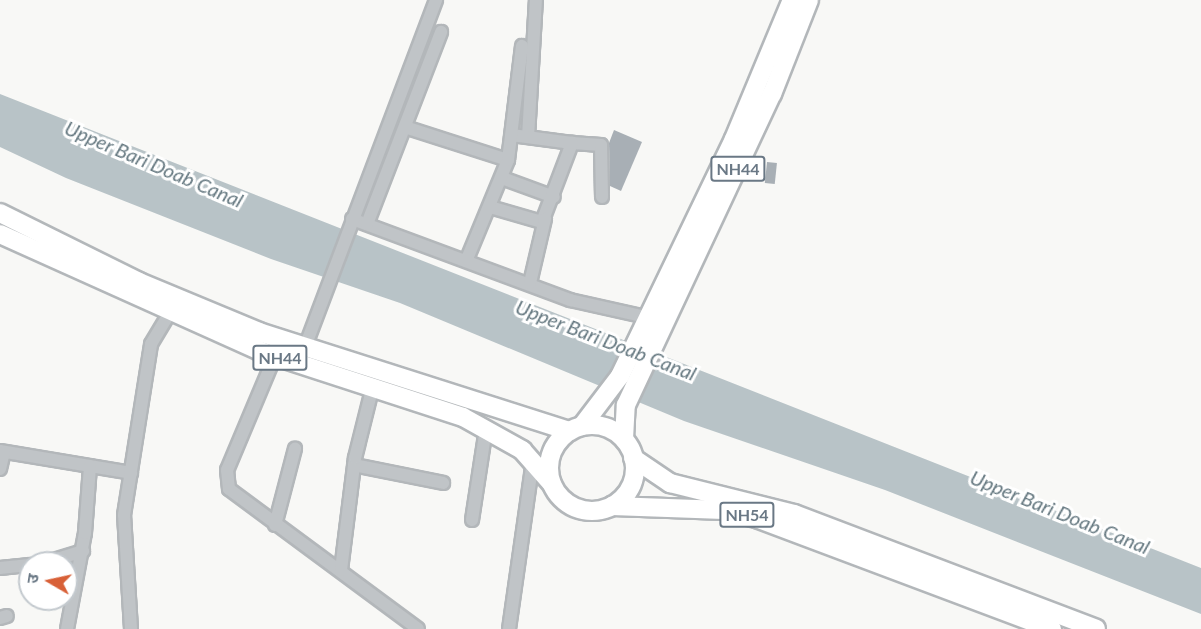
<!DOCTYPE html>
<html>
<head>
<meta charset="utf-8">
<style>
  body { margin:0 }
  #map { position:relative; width:1201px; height:629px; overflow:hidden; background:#f8f8f6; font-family:Lato,"Noto Sans Devanagari",sans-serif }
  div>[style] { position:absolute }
  .water>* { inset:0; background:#b8c3c7 }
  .building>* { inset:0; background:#a8afb5; transform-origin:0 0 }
  .roads { filter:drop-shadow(2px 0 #b3b7ba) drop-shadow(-2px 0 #b3b7ba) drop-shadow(0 2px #b3b7ba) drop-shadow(0 -2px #b3b7ba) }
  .minor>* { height:12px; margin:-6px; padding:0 6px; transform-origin:6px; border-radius:6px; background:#c0c4c7 }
  .highway>* { height:18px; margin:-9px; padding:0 9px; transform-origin:9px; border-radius:9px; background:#fff }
  .highway>.ring { margin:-9px; padding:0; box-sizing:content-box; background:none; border:18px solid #fff; border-radius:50% }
  span { translate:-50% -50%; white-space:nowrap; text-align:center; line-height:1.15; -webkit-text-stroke:6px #fff; paint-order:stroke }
  .shield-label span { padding:2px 4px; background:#fff; border:2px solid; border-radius:4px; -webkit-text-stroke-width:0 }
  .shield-label { font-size:16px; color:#6a7885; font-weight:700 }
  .water-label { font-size:20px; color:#657880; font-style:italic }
  .north { position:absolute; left:18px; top:551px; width:60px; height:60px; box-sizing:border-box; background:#fff; border:2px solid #c3c9ce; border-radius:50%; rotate:279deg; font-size:16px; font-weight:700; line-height:24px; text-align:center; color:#6a7885 }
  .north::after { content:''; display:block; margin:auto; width:21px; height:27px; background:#d86037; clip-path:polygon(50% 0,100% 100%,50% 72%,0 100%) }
</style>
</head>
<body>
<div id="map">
  <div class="water">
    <i style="clip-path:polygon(0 94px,1201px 568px,1201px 614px,885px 490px,684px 421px,400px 303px,271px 259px,66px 178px,0 147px)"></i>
  </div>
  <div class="building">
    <i style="clip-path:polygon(614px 130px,642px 142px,621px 191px,610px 186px,609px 143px)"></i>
    <i style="left:767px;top:162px;width:10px;height:21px;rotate:6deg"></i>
  </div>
  <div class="roads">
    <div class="minor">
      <i style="left:405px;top:127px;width:108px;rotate:17.8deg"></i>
      <i style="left:528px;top:137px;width:137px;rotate:-86.7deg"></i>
      <i style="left:572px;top:143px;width:29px;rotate:4deg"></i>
      <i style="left:601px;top:145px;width:52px;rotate:88.9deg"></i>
      <i style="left:502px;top:178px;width:55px;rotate:20.1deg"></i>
      <i style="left:490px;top:207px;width:54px;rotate:16.1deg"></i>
      <i style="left:542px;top:222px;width:85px;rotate:-69.2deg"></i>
      <i style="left:572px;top:143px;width:61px;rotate:-172.4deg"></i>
      <i style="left:352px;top:219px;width:233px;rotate:20.4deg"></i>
      <i style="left:570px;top:300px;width:78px;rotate:12.6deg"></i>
      <i style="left:367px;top:224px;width:206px;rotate:-68.9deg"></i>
      <i style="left:467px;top:259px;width:107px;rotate:-67.5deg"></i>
      <i style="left:508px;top:160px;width:115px;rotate:-83deg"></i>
      <i style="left:530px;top:283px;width:66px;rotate:-76.8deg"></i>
      <i style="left:305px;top:347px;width:371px;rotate:-69.3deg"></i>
      <i style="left:275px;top:356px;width:124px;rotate:112.8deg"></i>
      <i style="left:227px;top:470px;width:19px;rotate:84deg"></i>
      <i style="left:229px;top:489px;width:235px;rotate:36.5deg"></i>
      <i style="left:0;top:451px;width:133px;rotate:9.5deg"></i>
      <i style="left:354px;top:465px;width:91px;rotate:11.4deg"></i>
      <i style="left:0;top:469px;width:17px;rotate:-77deg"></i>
      <i style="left:472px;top:520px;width:93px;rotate:-81.3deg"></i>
      <i style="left:275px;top:525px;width:79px;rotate:-75.3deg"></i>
      <i style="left:44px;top:563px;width:41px;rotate:-17.1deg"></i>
      <i style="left:0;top:568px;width:30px;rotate:-6deg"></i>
      <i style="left:341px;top:570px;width:113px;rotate:-82.9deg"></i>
      <i style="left:355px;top:458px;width:74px;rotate:-76deg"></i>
      <i style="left:0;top:618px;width:7px;rotate:-16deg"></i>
      <i style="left:67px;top:629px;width:98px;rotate:-79.4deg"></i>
      <i style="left:85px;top:533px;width:67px;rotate:-85.7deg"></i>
      <i style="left:131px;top:629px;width:114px;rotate:-93.5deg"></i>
      <i style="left:124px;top:515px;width:173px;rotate:-81deg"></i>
      <i style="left:151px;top:344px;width:35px;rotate:-59deg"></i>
      <i style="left:509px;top:629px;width:171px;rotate:-81.9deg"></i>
    </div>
    <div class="highway">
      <i style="left:0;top:213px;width:155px;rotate:26.4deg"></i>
      <i style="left:139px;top:282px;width:130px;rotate:22.6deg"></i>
      <i style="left:259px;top:332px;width:326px;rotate:17.7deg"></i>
      <i style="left:0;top:234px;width:285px;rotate:24.2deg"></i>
      <i style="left:260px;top:351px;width:213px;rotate:18deg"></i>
      <i style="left:463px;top:417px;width:68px;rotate:29.2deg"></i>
      <i style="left:522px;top:450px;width:45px;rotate:48.6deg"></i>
      <i class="ring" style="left:549px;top:425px;width:68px;height:68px"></i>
      <i style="left:582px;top:426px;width:63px;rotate:-52.8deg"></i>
      <i style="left:620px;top:376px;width:263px;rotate:-64.3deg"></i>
      <i style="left:734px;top:139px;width:151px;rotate:-67.4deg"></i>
      <i style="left:624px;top:439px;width:34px;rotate:-87deg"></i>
      <i style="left:626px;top:405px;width:344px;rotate:-64.9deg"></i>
      <i style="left:772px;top:94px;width:101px;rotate:-68.5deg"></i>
      <i style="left:633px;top:458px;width:45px;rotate:34deg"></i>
      <i style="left:670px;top:483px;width:128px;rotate:14deg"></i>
      <i style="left:794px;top:514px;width:323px;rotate:20.8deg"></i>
      <i style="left:612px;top:506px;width:112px;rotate:2deg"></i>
      <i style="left:724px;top:510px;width:36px;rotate:14deg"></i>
      <i style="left:759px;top:519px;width:313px;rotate:20.6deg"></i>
    </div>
  </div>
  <div class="shield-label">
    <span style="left:738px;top:169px">NH44</span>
    <span style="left:280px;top:358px">NH44</span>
    <span style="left:747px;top:515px">NH54</span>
  </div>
  <div class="water-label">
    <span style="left:154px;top:164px;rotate:23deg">Upper Bari Doab Canal</span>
    <span style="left:606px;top:340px;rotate:21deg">Upper Bari Doab Canal</span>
    <span style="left:1060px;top:512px;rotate:22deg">Upper Bari Doab Canal</span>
  </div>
  <div class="north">उ</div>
</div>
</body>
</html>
